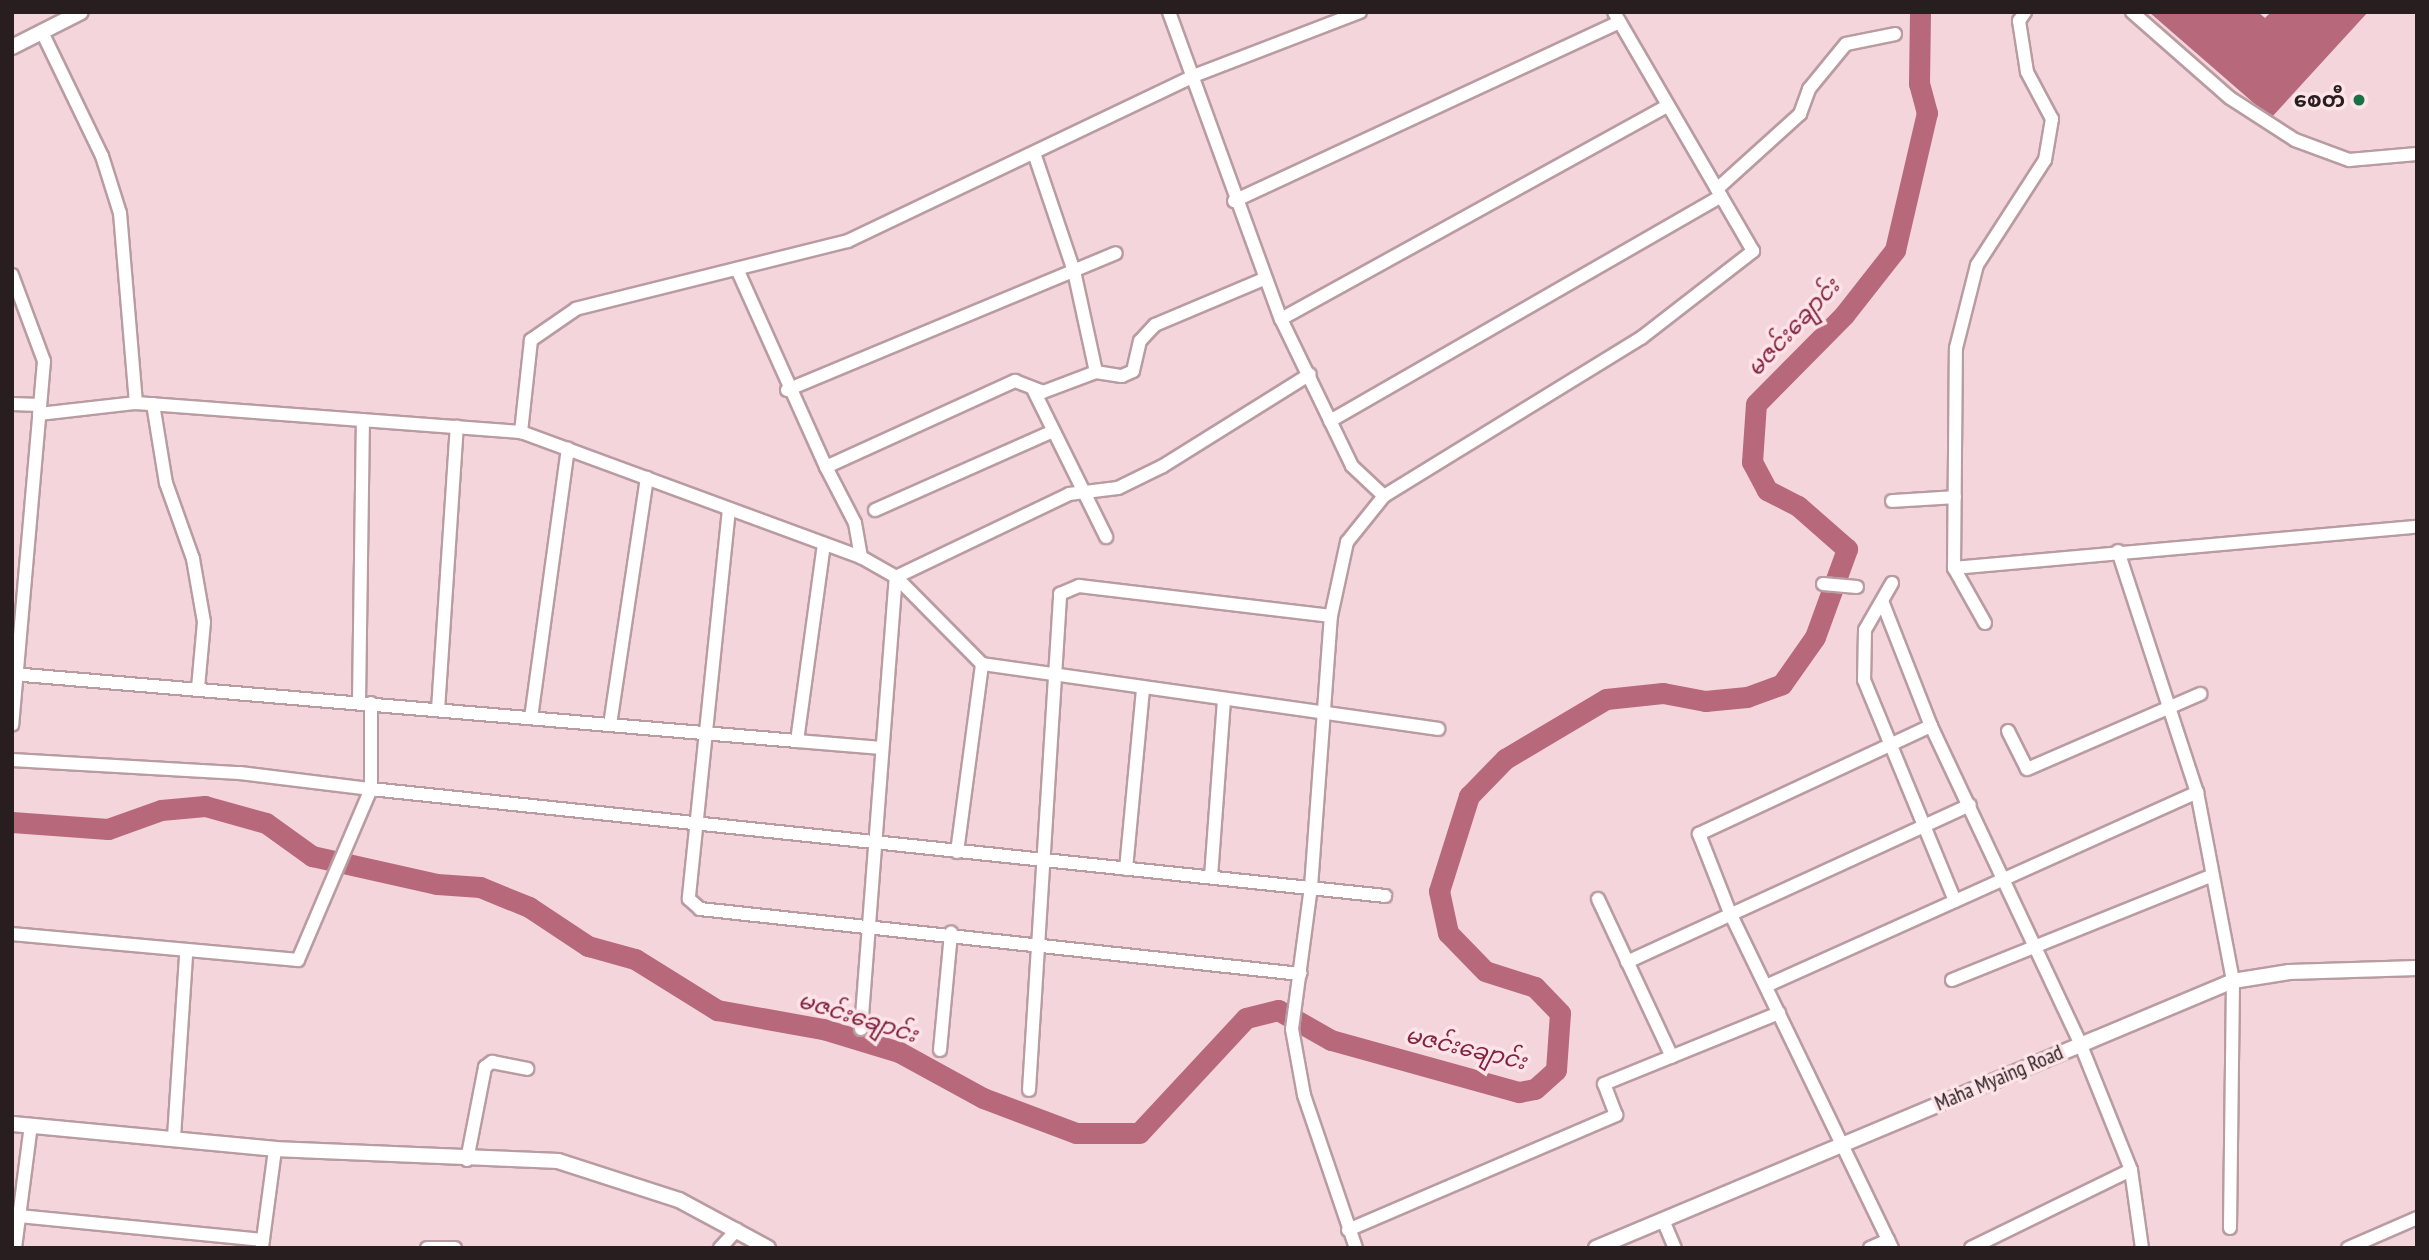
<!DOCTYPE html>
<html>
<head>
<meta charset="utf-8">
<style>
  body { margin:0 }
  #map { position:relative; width:2429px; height:1260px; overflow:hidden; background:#f3d5db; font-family:"PT Sans Narrow","Noto Sans Myanmar",sans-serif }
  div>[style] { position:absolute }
  .water>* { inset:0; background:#b7697b }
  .river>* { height:21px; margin:-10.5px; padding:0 10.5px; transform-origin:10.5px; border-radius:10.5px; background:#b7697b }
  .roads { filter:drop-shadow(2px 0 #b99ca2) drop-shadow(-2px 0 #b99ca2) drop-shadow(0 2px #b99ca2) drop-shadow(0 -2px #b99ca2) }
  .minor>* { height:12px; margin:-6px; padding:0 6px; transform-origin:6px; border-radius:6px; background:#fff }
  .tertiary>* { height:14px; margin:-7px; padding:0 7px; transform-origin:7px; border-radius:7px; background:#fff }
  .dots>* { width:19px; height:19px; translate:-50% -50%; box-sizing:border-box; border:4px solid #fde4e9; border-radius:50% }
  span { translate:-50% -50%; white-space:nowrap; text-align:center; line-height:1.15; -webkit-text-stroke:7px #fde4e9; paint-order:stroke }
  .poi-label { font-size:21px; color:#281d1f; font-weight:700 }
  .right { translate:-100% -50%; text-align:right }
  .street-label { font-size:21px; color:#281d1f }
  .water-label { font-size:23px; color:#822341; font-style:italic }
  .frame { position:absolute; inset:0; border:14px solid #281d1f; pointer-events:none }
</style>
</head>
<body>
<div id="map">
  <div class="water">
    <i style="clip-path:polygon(2149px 12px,2258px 12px,2265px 18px,2271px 12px,2368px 12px,2271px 118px)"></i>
  </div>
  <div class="river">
    <i style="left:12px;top:822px;width:96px;rotate:4.2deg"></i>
    <i style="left:108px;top:829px;width:56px;rotate:-19.7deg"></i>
    <i style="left:161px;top:810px;width:44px;rotate:-5.2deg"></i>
    <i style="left:205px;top:806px;width:63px;rotate:15.6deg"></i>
    <i style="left:266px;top:823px;width:57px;rotate:35.7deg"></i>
    <i style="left:312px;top:856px;width:128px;rotate:12.6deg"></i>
    <i style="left:437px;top:884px;width:43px;rotate:4deg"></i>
    <i style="left:480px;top:887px;width:53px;rotate:22.2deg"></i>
    <i style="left:529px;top:907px;width:71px;rotate:33.5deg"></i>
    <i style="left:588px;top:946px;width:49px;rotate:15.5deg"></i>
    <i style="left:635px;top:959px;width:97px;rotate:31.9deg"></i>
    <i style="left:717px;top:1010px;width:108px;rotate:10.2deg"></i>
    <i style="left:823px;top:1029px;width:79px;rotate:16.8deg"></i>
    <i style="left:899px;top:1052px;width:96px;rotate:28.7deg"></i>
    <i style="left:983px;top:1098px;width:99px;rotate:20.6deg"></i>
    <i style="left:1076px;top:1133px;width:63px"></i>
    <i style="left:1139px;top:1133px;width:157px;rotate:-47.1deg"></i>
    <i style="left:1246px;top:1018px;width:33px;rotate:-14deg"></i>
    <i style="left:1278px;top:1010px;width:61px;rotate:29.5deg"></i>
    <i style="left:1331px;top:1040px;width:195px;rotate:15.5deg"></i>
    <i style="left:1519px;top:1092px;width:16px;rotate:-11deg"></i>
    <i style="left:1535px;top:1089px;width:28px;rotate:-42deg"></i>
    <i style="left:1556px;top:1070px;width:57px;rotate:-86deg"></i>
    <i style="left:1560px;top:1013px;width:36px;rotate:-134deg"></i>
    <i style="left:1535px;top:987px;width:52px;rotate:-162.3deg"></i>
    <i style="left:1485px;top:971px;width:53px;rotate:-134.2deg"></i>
    <i style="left:1448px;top:933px;width:43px;rotate:-102.1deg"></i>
    <i style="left:1439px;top:891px;width:100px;rotate:-72.5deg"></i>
    <i style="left:1469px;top:796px;width:52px;rotate:-45.8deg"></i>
    <i style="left:1505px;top:759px;width:117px;rotate:-30.7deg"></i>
    <i style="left:1606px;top:699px;width:57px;rotate:-6deg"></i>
    <i style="left:1663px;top:693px;width:43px;rotate:10.8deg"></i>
    <i style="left:1705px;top:701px;width:42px;rotate:-5.4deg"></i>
    <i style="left:1747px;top:697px;width:37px;rotate:-20deg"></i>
    <i style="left:1782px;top:684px;width:57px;rotate:-54.9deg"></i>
    <i style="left:1815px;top:637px;width:94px;rotate:-70deg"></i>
    <i style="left:1847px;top:549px;width:65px;rotate:-138.7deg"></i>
    <i style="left:1798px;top:506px;width:35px;rotate:-153deg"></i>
    <i style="left:1767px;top:490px;width:32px;rotate:-118deg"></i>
    <i style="left:1752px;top:462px;width:58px;rotate:-86.1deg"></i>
    <i style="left:1756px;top:404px;width:125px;rotate:-45.3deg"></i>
    <i style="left:1844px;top:315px;width:83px;rotate:-51.9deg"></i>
    <i style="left:1895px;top:250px;width:141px;rotate:-76.9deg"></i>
    <i style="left:1927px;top:113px;width:30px;rotate:-105deg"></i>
    <i style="left:1919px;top:84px;width:72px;rotate:-89.2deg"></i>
  </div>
  <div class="roads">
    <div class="minor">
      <i style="left:1169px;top:12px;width:327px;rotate:70deg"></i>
      <i style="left:1281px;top:319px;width:163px;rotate:64.2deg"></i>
      <i style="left:1352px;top:466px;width:44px;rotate:43.2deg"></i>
      <i style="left:1360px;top:12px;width:176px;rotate:159deg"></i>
      <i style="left:1196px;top:75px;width:386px;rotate:154.5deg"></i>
      <i style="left:848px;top:241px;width:280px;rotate:166deg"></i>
      <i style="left:576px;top:309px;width:55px;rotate:145.4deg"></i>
      <i style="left:531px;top:340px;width:93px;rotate:96.2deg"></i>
      <i style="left:521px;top:432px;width:362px;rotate:20.2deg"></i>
      <i style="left:861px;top:557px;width:40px;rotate:29.7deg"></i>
      <i style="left:896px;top:577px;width:122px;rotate:45.3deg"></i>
      <i style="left:982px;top:664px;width:461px;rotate:8.1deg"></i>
      <i style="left:2132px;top:12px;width:130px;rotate:41.3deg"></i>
      <i style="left:2230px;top:98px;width:77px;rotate:32.9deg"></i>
      <i style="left:2295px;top:140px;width:58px;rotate:20.3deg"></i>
      <i style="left:2349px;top:160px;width:68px;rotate:-5deg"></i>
      <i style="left:42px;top:32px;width:138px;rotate:64.2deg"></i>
      <i style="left:102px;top:156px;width:60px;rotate:72.5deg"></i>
      <i style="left:120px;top:213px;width:191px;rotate:85.2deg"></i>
      <i style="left:1034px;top:153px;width:125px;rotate:71.3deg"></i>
      <i style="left:1074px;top:271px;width:103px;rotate:77.7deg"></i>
      <i style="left:1717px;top:189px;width:112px;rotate:-42.1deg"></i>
      <i style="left:1800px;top:114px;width:27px;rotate:-70deg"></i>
      <i style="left:1809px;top:89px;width:58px;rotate:-50.6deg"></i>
      <i style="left:1846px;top:44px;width:50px;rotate:-11.5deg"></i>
      <i style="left:1234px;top:201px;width:425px;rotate:-24.9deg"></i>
      <i style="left:737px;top:269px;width:217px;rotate:65.8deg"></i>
      <i style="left:826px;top:467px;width:208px;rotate:-24.5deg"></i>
      <i style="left:1015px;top:381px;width:30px;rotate:21deg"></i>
      <i style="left:1043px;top:392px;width:57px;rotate:-20.7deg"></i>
      <i style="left:1096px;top:372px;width:26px;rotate:9deg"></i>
      <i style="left:1122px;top:376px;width:12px;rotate:-24deg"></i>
      <i style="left:1133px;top:371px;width:31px;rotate:-77deg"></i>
      <i style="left:1140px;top:341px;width:22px;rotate:-47deg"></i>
      <i style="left:1155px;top:325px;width:118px;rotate:-22.9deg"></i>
      <i style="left:12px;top:275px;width:92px;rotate:69.6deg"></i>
      <i style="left:44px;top:361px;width:365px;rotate:95deg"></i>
      <i style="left:1281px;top:319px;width:442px;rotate:-28.9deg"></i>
      <i style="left:787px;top:390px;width:356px;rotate:-22.6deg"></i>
      <i style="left:1034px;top:391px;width:163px;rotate:63.7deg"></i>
      <i style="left:12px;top:404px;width:27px;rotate:2deg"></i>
      <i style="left:153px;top:404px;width:80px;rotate:80.7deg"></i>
      <i style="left:166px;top:483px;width:81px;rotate:70.4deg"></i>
      <i style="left:193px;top:559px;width:64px;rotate:80.1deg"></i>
      <i style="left:204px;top:622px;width:66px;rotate:95.2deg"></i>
      <i style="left:39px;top:414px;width:98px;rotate:-6.5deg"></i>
      <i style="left:136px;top:403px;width:386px;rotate:4.3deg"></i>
      <i style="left:1330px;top:421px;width:451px;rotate:-29.9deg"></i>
      <i style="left:826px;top:467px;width:63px;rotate:62.6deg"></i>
      <i style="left:855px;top:523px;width:35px;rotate:80deg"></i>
      <i style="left:1892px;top:501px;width:63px;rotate:-3.6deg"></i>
      <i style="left:729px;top:509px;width:392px;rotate:95.9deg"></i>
      <i style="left:689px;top:899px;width:15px;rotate:42deg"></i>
      <i style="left:700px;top:909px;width:604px;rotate:6.18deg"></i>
      <i style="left:875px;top:510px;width:193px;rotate:-23.9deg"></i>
      <i style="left:2118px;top:551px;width:254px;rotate:71.9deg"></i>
      <i style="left:2197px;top:792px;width:192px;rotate:79.2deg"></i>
      <i style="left:2233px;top:981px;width:247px;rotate:90.7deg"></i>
      <i style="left:1954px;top:568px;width:465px;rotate:-5.1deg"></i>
      <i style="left:1892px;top:583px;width:54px;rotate:119.9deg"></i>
      <i style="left:1865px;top:630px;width:50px;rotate:91.1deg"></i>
      <i style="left:1864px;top:680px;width:239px;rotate:67.6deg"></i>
      <i style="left:1823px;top:584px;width:34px;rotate:5deg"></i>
      <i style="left:1882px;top:601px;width:134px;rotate:68.6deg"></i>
      <i style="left:1931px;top:726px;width:350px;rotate:64.8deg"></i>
      <i style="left:2080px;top:1043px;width:137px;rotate:68.1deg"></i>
      <i style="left:2131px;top:1170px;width:79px;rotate:82deg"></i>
      <i style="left:1985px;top:623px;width:63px;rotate:-119.4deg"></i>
      <i style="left:1954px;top:568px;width:220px;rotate:-89.5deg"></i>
      <i style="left:1956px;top:348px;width:86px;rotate:-75.8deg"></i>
      <i style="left:1977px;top:265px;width:125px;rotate:-57.1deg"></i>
      <i style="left:2045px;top:160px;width:42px;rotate:-80.3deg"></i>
      <i style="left:2052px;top:119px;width:53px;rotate:-118deg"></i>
      <i style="left:2027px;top:72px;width:52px;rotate:-98.9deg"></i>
      <i style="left:2019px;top:21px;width:11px;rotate:-56deg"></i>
      <i style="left:12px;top:674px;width:788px;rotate:4.88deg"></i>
      <i style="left:797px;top:741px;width:199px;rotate:-82.2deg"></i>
      <i style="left:359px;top:702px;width:282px;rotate:-89.2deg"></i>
      <i style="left:438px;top:710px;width:284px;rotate:-86.2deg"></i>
      <i style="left:531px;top:718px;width:272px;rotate:-82.2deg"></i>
      <i style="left:610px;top:725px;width:250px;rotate:-81.5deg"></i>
      <i style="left:2008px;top:731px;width:42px;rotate:63.4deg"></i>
      <i style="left:2027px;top:769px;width:189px;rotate:-23.4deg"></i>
      <i style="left:797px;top:741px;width:85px;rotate:4.7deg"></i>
      <i style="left:12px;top:760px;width:228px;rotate:3.3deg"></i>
      <i style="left:240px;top:773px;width:132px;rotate:7deg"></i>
      <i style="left:371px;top:789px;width:86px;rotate:-90deg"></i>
      <i style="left:957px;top:852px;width:190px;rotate:-82.4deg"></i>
      <i style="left:1126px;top:869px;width:182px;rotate:-84.6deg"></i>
      <i style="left:1211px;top:877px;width:176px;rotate:-85.8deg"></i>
      <i style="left:1598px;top:899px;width:174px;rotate:64.9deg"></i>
      <i style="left:12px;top:934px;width:287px;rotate:5.2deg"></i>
      <i style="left:298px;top:960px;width:186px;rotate:-66.9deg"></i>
      <i style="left:371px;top:789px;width:1020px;rotate:6.02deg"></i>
      <i style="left:1627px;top:962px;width:377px;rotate:-24.6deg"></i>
      <i style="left:1952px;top:980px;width:276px;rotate:-21.9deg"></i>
      <i style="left:1766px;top:986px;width:473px;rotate:-24.2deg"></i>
      <i style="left:861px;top:1029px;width:453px;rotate:-85.6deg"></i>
      <i style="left:896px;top:577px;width:192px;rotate:-25.6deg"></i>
      <i style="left:1069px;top:494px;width:49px;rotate:-7deg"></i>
      <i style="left:1118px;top:488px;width:50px;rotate:-26.1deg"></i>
      <i style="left:1163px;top:466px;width:173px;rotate:-32deg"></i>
      <i style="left:940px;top:1050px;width:118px;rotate:-84.6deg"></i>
      <i style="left:1029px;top:1090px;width:497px;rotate:-86.4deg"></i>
      <i style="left:1060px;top:594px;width:21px;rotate:-23deg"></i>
      <i style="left:1079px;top:586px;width:254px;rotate:6.8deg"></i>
      <i style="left:174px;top:1137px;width:183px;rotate:-86.2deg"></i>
      <i style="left:467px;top:1160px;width:95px;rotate:-79deg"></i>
      <i style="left:485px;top:1067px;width:9px;rotate:-36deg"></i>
      <i style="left:492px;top:1062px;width:36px;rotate:11deg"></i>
      <i style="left:19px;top:1216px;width:245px;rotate:5.6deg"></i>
      <i style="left:1663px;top:1220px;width:30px;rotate:67deg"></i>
      <i style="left:1348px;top:1230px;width:292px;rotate:-23.2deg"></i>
      <i style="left:1616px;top:1115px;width:33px;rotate:-111deg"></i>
      <i style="left:1604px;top:1084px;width:189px;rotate:-22.1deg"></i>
      <i style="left:262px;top:1247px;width:99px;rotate:-82.4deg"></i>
      <i style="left:15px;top:1248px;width:124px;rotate:-82.6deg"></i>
      <i style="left:427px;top:1248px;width:28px"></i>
      <i style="left:720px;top:1248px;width:25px;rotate:-47deg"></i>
      <i style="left:1356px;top:1248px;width:162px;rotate:-108.8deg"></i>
      <i style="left:1304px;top:1095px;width:67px;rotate:-100.3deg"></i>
      <i style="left:1292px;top:1029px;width:143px;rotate:-82.4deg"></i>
      <i style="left:1311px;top:887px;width:272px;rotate:-85.8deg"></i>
      <i style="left:1331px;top:616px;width:76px;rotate:-77.8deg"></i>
      <i style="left:1347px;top:542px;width:59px;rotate:-51.2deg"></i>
      <i style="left:1384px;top:496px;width:302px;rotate:-31.6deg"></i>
      <i style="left:1641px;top:338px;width:142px;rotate:-37.8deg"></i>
      <i style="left:1753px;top:251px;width:276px;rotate:-120.2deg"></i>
      <i style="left:1870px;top:1248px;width:20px;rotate:-24deg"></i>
      <i style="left:1892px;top:1248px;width:372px;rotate:-115.8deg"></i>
      <i style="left:1730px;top:913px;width:85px;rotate:-111.4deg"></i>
      <i style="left:1699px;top:834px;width:256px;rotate:-25deg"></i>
      <i style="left:1971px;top:1248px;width:178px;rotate:-26deg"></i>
      <i style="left:2348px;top:1248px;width:75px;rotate:-23.5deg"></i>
    </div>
    <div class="tertiary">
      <i style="left:12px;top:47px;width:77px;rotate:-26.9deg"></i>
      <i style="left:12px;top:1124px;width:264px;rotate:5.4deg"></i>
      <i style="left:275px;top:1149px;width:283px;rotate:2.4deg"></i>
      <i style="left:558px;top:1161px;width:127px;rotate:17.9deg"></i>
      <i style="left:679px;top:1200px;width:101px;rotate:28.3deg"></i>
      <i style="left:1596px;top:1248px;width:691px;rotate:-22.74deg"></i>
      <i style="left:2233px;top:981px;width:57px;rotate:-9.1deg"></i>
      <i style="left:2289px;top:972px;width:128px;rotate:-1.8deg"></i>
    </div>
  </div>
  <div class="dots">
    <i style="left:2359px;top:100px;background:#197144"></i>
  </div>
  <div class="poi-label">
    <span class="right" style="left:2345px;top:100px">စေတီ</span>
  </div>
  <div class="street-label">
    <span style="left:1999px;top:1078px;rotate:-23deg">Maha Myaing Road</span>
  </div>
  <div class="water-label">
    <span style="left:1793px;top:327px;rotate:-47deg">မဇင်းချောင်း</span>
    <span style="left:858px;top:1017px;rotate:17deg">မဇင်းချောင်း</span>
    <span style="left:1466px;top:1048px;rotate:13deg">မဇင်းချောင်း</span>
  </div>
  <div class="frame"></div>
</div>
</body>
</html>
